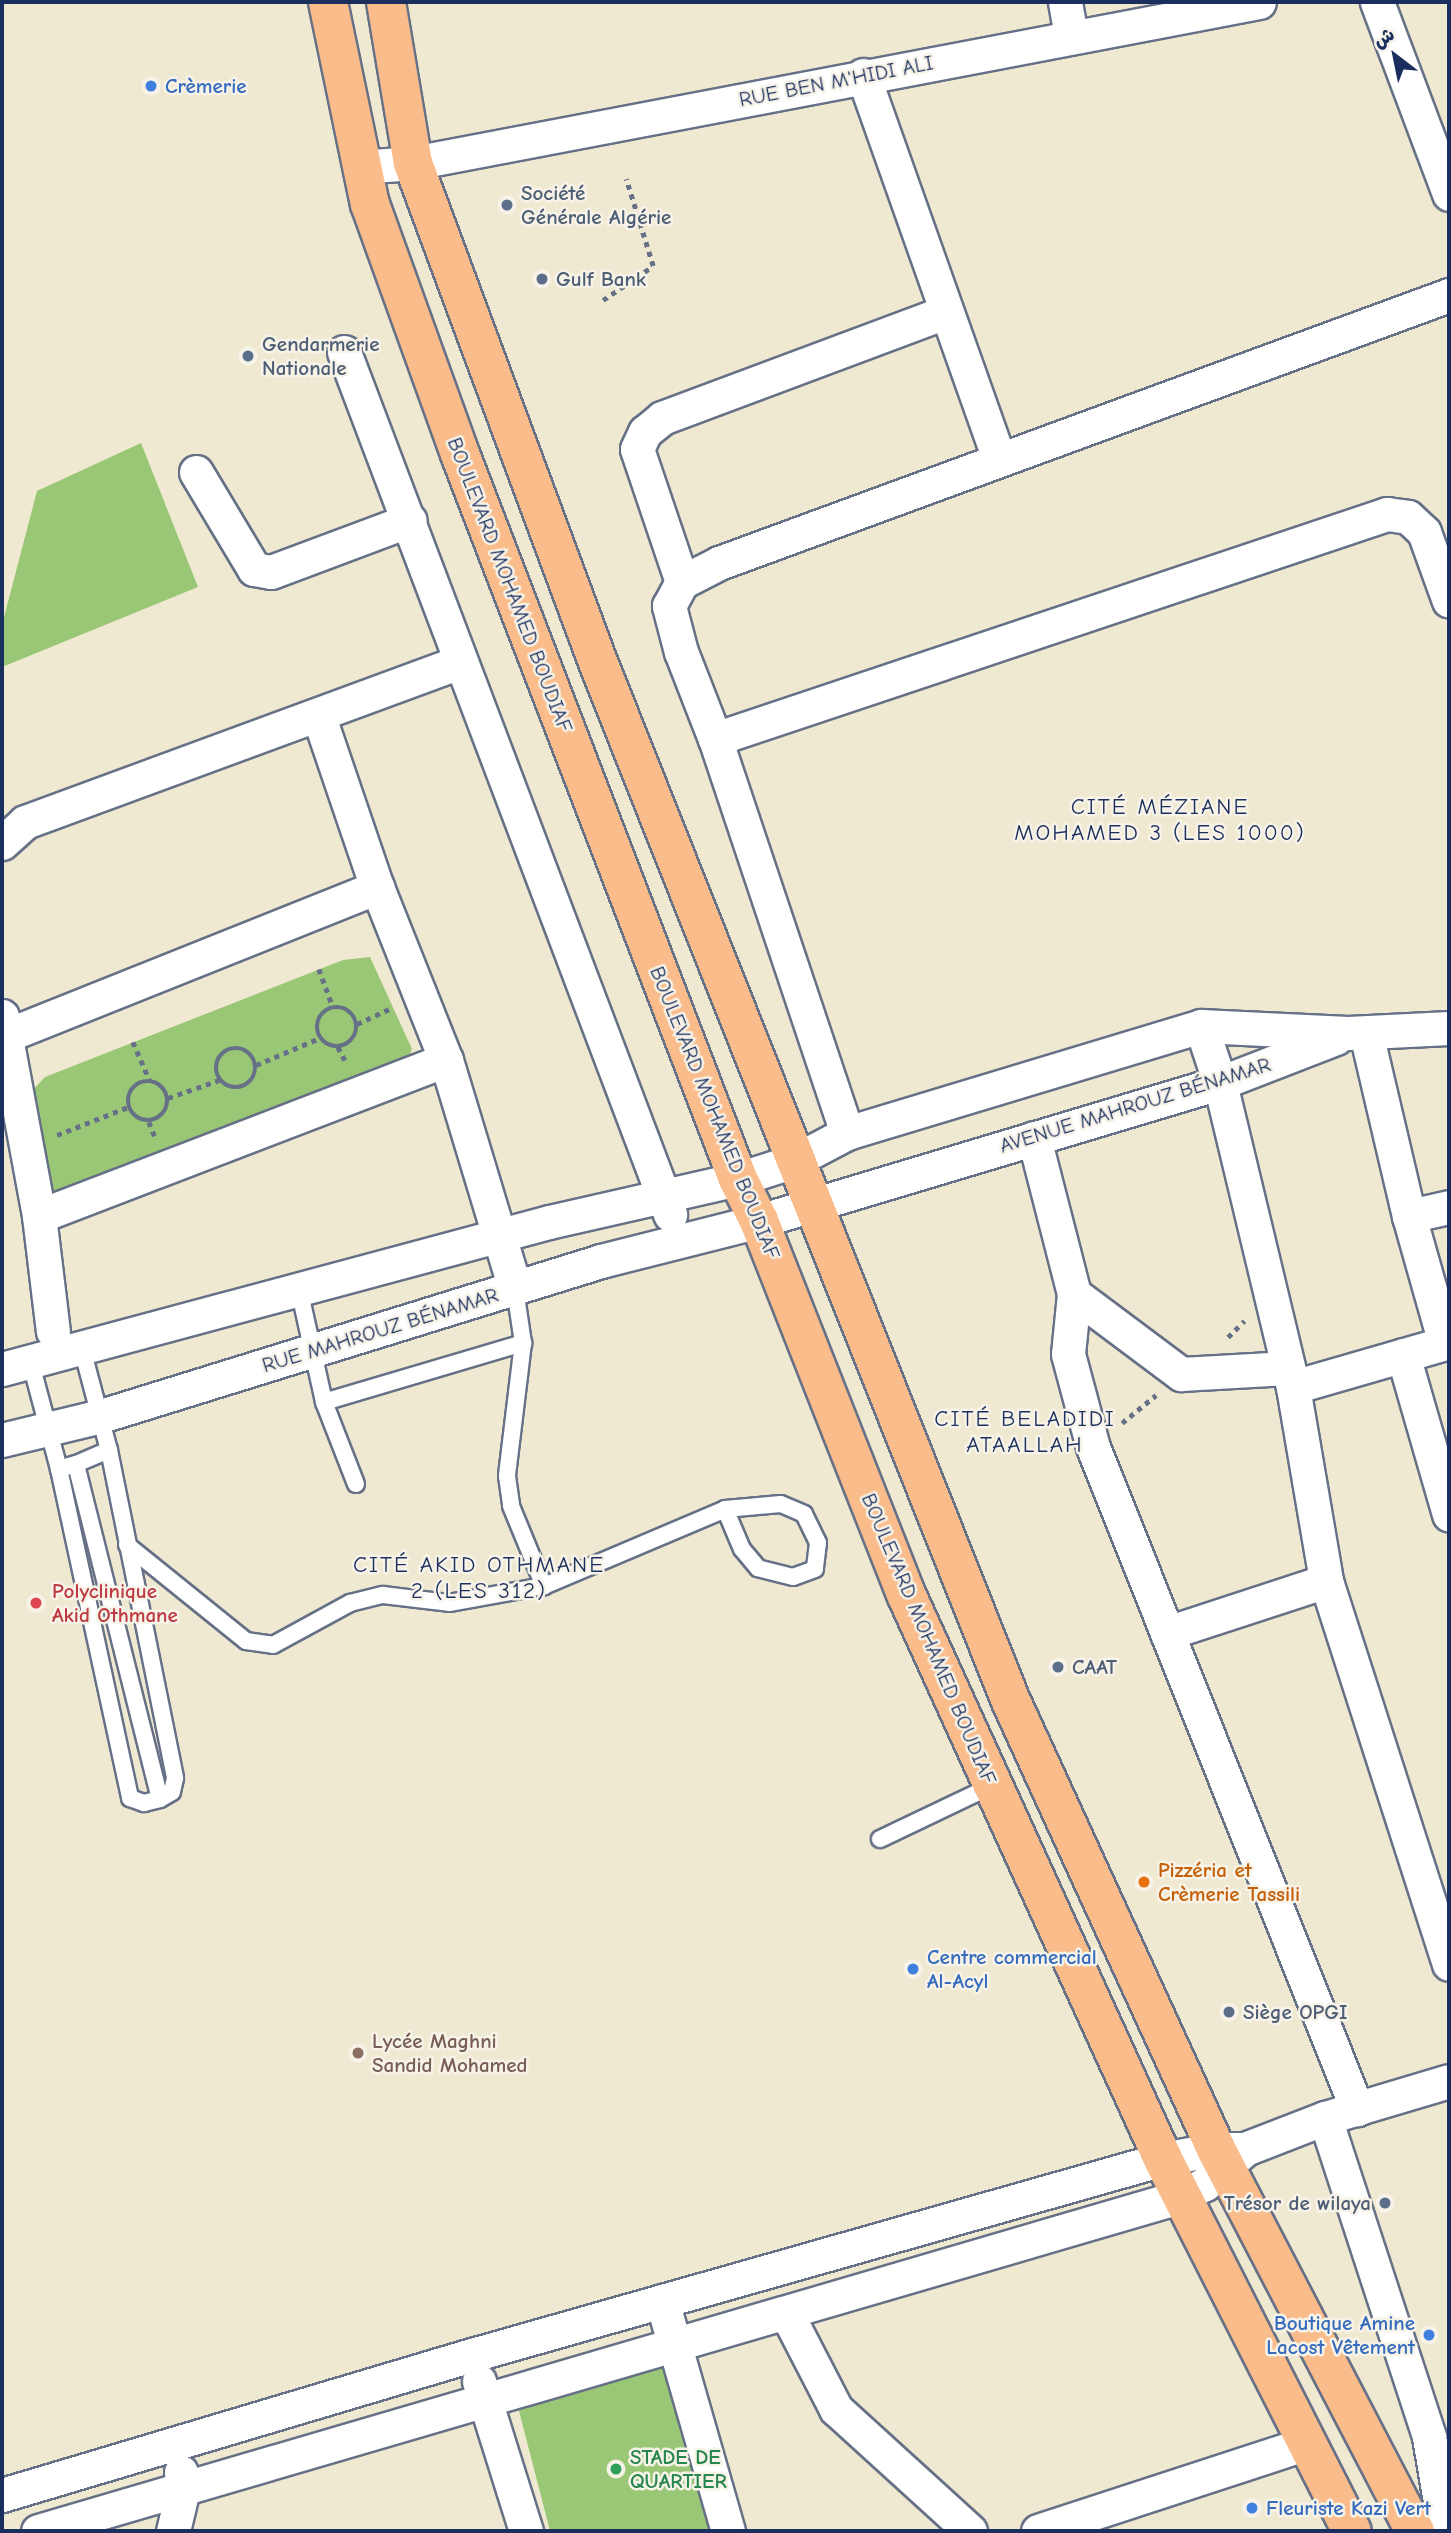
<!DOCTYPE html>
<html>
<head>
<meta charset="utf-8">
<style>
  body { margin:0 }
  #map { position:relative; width:1451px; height:2533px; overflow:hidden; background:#f0e9d1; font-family:"Comic Neue","Playpen Sans Arabic",sans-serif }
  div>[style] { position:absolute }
  .green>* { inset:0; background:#99c775 }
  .path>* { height:4.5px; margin-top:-2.25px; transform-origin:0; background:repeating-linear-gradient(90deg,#667086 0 5px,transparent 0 10px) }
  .path>.ring { margin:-2.25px; padding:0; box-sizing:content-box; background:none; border:4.5px solid #667086; border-radius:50% }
  .roads { filter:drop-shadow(2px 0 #667086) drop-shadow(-2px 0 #667086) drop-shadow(0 2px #667086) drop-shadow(0 -2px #667086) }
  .service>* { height:16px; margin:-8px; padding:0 8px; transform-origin:8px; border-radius:8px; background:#fff }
  .minor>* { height:33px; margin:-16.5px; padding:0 16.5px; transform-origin:16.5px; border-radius:16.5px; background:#fff }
  .primary>* { height:38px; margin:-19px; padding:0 19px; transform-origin:19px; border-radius:19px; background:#f9bc8a }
  .dots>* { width:19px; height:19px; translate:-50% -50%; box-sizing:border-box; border:4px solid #f7f3e8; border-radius:50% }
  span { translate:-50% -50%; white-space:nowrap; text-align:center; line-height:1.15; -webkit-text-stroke:5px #f7f3e8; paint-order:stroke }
  .street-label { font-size:21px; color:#1b2f5e }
  .shop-label { font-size:21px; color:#366cbe; font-weight:700 }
  .left { translate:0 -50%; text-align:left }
  .right { translate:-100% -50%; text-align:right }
  .service-label { font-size:21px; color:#4e5e75; font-weight:700 }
  .health-label { font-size:21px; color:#be3a42; font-weight:700 }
  .food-label { font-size:21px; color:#c56008; font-weight:700 }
  .education-label { font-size:21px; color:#785e54; font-weight:700 }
  .leisure-label { font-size:21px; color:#27864d; font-weight:700 }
  .neighbourhood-label { font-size:23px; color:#1b2f5e; letter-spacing:2px }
  .frame { position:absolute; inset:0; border:4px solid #1b2f5e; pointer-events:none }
  .north { position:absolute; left:1360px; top:21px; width:70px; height:70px; -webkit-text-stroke:5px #f7f3e8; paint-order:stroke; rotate:328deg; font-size:19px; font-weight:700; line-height:28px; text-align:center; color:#1b2f5e }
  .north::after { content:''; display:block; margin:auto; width:24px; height:32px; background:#1b2f5e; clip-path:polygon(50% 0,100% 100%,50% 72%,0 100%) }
</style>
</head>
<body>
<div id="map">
  <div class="green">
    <i style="clip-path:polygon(141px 443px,198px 587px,2px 667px,2px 625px,37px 491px)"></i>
    <i style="clip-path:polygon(370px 957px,412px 1049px,404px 1069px,67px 1200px,49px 1190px,30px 1093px,45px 1077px,343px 960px)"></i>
    <i style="clip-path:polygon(669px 2361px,716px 2531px,550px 2531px,518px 2407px)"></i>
  </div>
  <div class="path">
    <i style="left:603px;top:300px;width:60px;rotate:-34.2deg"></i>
    <i style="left:653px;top:266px;width:91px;rotate:-107.2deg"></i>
    <i style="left:319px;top:969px;width:40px;rotate:69.8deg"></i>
    <i class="ring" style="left:317px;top:1007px;width:35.5px;height:35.5px"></i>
    <i style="left:357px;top:1024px;width:38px;rotate:-25deg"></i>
    <i style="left:133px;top:1042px;width:43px;rotate:66.4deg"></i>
    <i style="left:338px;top:1047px;width:17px;rotate:62deg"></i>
    <i class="ring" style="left:216px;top:1048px;width:35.5px;height:35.5px"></i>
    <i style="left:256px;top:1065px;width:69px;rotate:-22.9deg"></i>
    <i class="ring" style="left:128px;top:1081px;width:35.5px;height:35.5px"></i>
    <i style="left:168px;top:1098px;width:54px;rotate:-19.4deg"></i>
    <i style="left:149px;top:1122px;width:16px;rotate:68deg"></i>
    <i style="left:57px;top:1135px;width:76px;rotate:-21.5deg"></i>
    <i style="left:1228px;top:1337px;width:23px;rotate:-45deg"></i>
    <i style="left:1122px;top:1423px;width:44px;rotate:-39.5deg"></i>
  </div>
  <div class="roads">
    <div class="service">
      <i style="left:299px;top:1289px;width:116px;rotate:77.5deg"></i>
      <i style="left:324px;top:1402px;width:88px;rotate:68.7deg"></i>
      <i style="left:515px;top:1289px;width:55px;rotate:81.6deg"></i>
      <i style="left:523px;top:1343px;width:134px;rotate:96.9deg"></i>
      <i style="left:507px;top:1476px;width:30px;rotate:82deg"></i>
      <i style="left:511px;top:1506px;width:87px;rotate:67.6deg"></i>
      <i style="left:81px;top:1345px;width:109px;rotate:75.1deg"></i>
      <i style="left:30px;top:1360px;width:113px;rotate:75.1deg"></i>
      <i style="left:59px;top:1469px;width:337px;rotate:77.8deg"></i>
      <i style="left:130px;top:1798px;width:15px;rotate:20deg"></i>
      <i style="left:144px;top:1803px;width:16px;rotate:-14deg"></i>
      <i style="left:160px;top:1799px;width:345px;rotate:-104.1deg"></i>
      <i style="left:76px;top:1464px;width:18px;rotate:164deg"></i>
      <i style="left:324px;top:1402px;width:208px;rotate:-16.5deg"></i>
      <i style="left:76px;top:1464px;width:36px;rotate:-23deg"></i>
      <i style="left:109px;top:1450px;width:335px;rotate:78.6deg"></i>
      <i style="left:175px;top:1778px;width:14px;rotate:102deg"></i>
      <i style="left:172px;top:1792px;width:14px;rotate:150deg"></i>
      <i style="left:127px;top:1545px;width:153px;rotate:38.9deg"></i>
      <i style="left:246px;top:1641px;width:27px;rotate:8deg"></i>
      <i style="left:273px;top:1645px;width:88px;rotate:-28.6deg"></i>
      <i style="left:350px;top:1603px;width:34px;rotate:-14deg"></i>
      <i style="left:383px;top:1595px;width:66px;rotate:6.9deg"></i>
      <i style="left:449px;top:1603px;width:97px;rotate:-10.1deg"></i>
      <i style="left:544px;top:1586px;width:197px;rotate:-23deg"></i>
      <i style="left:725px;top:1509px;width:56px;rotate:-5.1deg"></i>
      <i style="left:781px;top:1504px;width:25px;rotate:23deg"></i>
      <i style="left:804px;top:1514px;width:32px;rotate:64deg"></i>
      <i style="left:818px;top:1543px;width:26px;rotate:97deg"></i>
      <i style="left:815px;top:1569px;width:23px;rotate:160deg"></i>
      <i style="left:793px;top:1577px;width:36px;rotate:-166deg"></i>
      <i style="left:758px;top:1568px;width:25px;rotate:-130deg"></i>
      <i style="left:742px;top:1549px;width:43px;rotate:-113deg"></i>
      <i style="left:880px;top:1839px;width:123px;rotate:-25.5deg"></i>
    </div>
    <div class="minor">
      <i style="left:1065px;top:2px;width:35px;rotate:80deg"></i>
      <i style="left:1377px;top:2px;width:205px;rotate:69.4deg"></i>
      <i style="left:863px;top:75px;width:406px;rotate:70.5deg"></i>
      <i style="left:360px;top:167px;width:53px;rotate:-4.3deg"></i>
      <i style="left:413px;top:163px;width:861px;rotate:-10.77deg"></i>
      <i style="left:344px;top:352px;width:922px;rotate:69.28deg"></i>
      <i style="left:196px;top:472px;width:113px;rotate:59.1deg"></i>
      <i style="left:254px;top:569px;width:17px;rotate:10deg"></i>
      <i style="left:271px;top:572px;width:148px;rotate:-20.5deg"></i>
      <i style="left:682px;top:582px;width:140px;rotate:-108.7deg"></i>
      <i style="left:637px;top:449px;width:19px;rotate:-65deg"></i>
      <i style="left:645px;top:432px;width:22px;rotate:-39deg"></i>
      <i style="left:662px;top:418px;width:303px;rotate:-20.5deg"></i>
      <i style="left:319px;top:717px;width:180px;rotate:71.2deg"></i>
      <i style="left:377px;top:887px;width:186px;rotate:68.3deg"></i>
      <i style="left:446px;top:1060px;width:239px;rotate:73.2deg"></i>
      <i style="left:715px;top:739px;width:709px;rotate:-18.51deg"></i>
      <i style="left:1387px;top:514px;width:21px;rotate:8deg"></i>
      <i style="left:1408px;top:517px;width:22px;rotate:43deg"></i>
      <i style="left:1424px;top:532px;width:73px;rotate:70.1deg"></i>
      <i style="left:2px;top:843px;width:31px;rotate:-42deg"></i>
      <i style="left:25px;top:822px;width:464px;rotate:-20.2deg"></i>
      <i style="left:2px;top:1016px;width:203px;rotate:79.5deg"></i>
      <i style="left:39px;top:1216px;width:116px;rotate:83.1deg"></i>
      <i style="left:1201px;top:1026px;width:60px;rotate:71.6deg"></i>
      <i style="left:1220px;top:1083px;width:313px;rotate:76.5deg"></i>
      <i style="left:1293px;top:1387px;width:158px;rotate:-16.1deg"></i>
      <i style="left:1366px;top:1033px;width:188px;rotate:76.8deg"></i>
      <i style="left:1409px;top:1216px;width:132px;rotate:74.2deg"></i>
      <i style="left:1445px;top:1343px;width:4px;rotate:-27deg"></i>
      <i style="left:5px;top:1036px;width:401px;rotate:-21.8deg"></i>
      <i style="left:847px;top:1133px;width:416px;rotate:-108.5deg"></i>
      <i style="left:715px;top:739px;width:93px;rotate:-111.3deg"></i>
      <i style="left:681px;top:652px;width:48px;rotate:-104.6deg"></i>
      <i style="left:669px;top:606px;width:27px;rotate:-62deg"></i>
      <i style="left:682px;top:582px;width:42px;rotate:-27.2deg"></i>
      <i style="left:719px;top:563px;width:778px;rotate:-20.16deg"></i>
      <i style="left:1034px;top:1138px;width:161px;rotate:75.6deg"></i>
      <i style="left:1074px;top:1294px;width:60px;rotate:95.7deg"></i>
      <i style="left:1068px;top:1354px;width:96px;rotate:75deg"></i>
      <i style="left:1093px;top:1447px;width:713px;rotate:68.26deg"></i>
      <i style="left:39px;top:1216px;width:436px;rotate:-21deg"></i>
      <i style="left:1409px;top:1216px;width:41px;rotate:-12.7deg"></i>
      <i style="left:1074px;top:1294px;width:134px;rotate:36.8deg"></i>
      <i style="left:1181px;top:1374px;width:107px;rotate:-3.2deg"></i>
      <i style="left:1403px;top:1355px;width:166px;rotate:73.9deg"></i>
      <i style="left:2px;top:1369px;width:566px;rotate:-15.04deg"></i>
      <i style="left:549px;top:1222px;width:194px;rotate:-12.8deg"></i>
      <i style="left:738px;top:1179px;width:59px;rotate:-17.8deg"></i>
      <i style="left:794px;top:1161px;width:60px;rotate:-27.8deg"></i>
      <i style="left:847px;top:1133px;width:370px;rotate:-16.8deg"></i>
      <i style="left:1201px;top:1026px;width:147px;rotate:2.7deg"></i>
      <i style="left:1348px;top:1033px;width:101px;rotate:-2.8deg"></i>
      <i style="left:1293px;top:1387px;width:197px;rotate:80.3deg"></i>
      <i style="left:1326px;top:1581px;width:402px;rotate:72.2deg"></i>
      <i style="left:2px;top:1440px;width:102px;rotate:-13.6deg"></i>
      <i style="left:101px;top:1416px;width:523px;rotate:-17.22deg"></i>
      <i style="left:601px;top:1261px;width:163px;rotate:-14.2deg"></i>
      <i style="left:759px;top:1221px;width:481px;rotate:-16.7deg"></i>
      <i style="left:1220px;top:1083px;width:124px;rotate:-21.2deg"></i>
      <i style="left:1167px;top:1633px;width:167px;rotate:-18.1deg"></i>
      <i style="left:1325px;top:2118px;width:336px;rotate:71.9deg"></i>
      <i style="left:1429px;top:2437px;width:95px;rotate:80.3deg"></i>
      <i style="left:662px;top:2301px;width:239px;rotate:74deg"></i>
      <i style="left:787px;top:2314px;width:107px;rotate:62.7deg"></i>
      <i style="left:836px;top:2409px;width:181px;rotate:42.3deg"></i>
      <i style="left:479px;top:2381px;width:157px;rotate:72.6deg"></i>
      <i style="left:2px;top:2495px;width:490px;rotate:-16.6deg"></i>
      <i style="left:472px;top:2355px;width:718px;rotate:-15.84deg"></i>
      <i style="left:1163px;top:2159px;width:54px;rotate:-10.7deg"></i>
      <i style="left:1216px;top:2149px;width:29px"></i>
      <i style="left:1245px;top:2149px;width:86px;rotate:-21.2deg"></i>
      <i style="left:1325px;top:2118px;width:129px;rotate:-16.6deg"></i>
      <i style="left:38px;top:2531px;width:1192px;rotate:-16.32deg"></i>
      <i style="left:1182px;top:2196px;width:26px;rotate:-28deg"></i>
      <i style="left:1205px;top:2184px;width:50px;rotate:-41deg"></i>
      <i style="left:173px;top:2531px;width:43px;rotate:-76.6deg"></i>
      <i style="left:183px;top:2489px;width:17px;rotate:-97deg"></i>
      <i style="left:1038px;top:2531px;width:283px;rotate:-18.1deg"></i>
    </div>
    <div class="primary">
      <i style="left:328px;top:2px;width:206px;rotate:78.3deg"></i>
      <i style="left:370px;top:204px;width:266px;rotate:70.2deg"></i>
      <i style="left:460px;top:454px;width:776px;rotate:69.02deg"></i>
      <i style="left:738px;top:1179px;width:47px;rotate:63.4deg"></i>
      <i style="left:759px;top:1221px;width:401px;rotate:68.5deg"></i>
      <i style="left:906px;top:1594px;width:621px;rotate:65.54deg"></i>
      <i style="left:1163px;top:2159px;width:417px;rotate:63.1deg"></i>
      <i style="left:386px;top:2px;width:163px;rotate:80.5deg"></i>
      <i style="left:413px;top:163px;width:527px;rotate:69.67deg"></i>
      <i style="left:596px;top:657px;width:1121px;rotate:68.33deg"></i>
      <i style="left:1010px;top:1699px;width:495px;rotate:65.4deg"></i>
      <i style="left:1216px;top:2149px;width:431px;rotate:62.5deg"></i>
    </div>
  </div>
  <div class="dots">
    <i style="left:151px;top:86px;background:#3f7fe0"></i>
    <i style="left:507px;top:205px;background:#5c6f8a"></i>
    <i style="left:542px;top:279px;background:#5c6f8a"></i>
    <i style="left:248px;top:356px;background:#5c6f8a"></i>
    <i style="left:36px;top:1603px;background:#e0444e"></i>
    <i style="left:1058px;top:1667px;background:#5c6f8a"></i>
    <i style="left:1144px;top:1882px;background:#e8710a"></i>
    <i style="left:913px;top:1969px;background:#3f7fe0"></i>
    <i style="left:1229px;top:2012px;background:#5c6f8a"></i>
    <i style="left:358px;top:2053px;background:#8d6e63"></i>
    <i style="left:1385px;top:2203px;background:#5c6f8a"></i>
    <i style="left:1429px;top:2335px;background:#3f7fe0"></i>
    <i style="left:616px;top:2469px;background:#2e9e5b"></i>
    <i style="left:1252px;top:2508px;background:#3f7fe0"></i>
  </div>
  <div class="street-label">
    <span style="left:836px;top:81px;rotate:-11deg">RUE BEN M'HIDI ALI</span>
    <span style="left:510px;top:585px;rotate:69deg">BOULEVARD MOHAMED BOUDIAF</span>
    <span style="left:1135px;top:1105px;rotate:-17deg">AVENUE MAHROUZ BÉNAMAR</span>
    <span style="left:715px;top:1113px;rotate:68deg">BOULEVARD MOHAMED BOUDIAF</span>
    <span style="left:380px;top:1330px;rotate:-17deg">RUE MAHROUZ BÉNAMAR</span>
    <span style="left:929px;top:1639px;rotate:67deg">BOULEVARD MOHAMED BOUDIAF</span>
  </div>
  <div class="shop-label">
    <span class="left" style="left:165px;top:86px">Crèmerie</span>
    <span class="left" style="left:927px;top:1969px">Centre commercial<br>Al-Acyl</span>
    <span class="right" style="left:1415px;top:2335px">Boutique Amine<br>Lacost Vêtement</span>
    <span class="left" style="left:1266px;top:2508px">Fleuriste Kazi Vert</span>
  </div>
  <div class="service-label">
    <span class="left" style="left:521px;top:205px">Société<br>Générale Algérie</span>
    <span class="left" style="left:556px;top:279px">Gulf Bank</span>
    <span class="left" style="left:262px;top:356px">Gendarmerie<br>Nationale</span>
    <span class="left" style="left:1072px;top:1667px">CAAT</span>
    <span class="left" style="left:1243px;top:2012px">Siège OPGI</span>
    <span class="right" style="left:1371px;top:2203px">Trésor de wilaya</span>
  </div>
  <div class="health-label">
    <span class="left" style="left:52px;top:1603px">Polyclinique<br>Akid Othmane</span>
  </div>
  <div class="food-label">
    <span class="left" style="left:1158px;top:1882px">Pizzéria et<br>Crèmerie Tassili</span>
  </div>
  <div class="education-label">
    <span class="left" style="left:372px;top:2053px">Lycée Maghni<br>Sandid Mohamed</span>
  </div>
  <div class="leisure-label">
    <span class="left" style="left:630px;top:2469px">STADE DE<br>QUARTIER</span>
  </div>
  <div class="neighbourhood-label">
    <span style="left:1160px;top:820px">CITÉ MÉZIANE<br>MOHAMED 3 (LES 1000)</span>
    <span style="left:1025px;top:1432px">CITÉ BELADIDI<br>ATAALLAH</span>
    <span style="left:479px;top:1578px">CITÉ AKID OTHMANE<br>2 (LES 312)</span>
  </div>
  <div class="frame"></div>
  <div class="north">ش</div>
</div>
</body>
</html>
